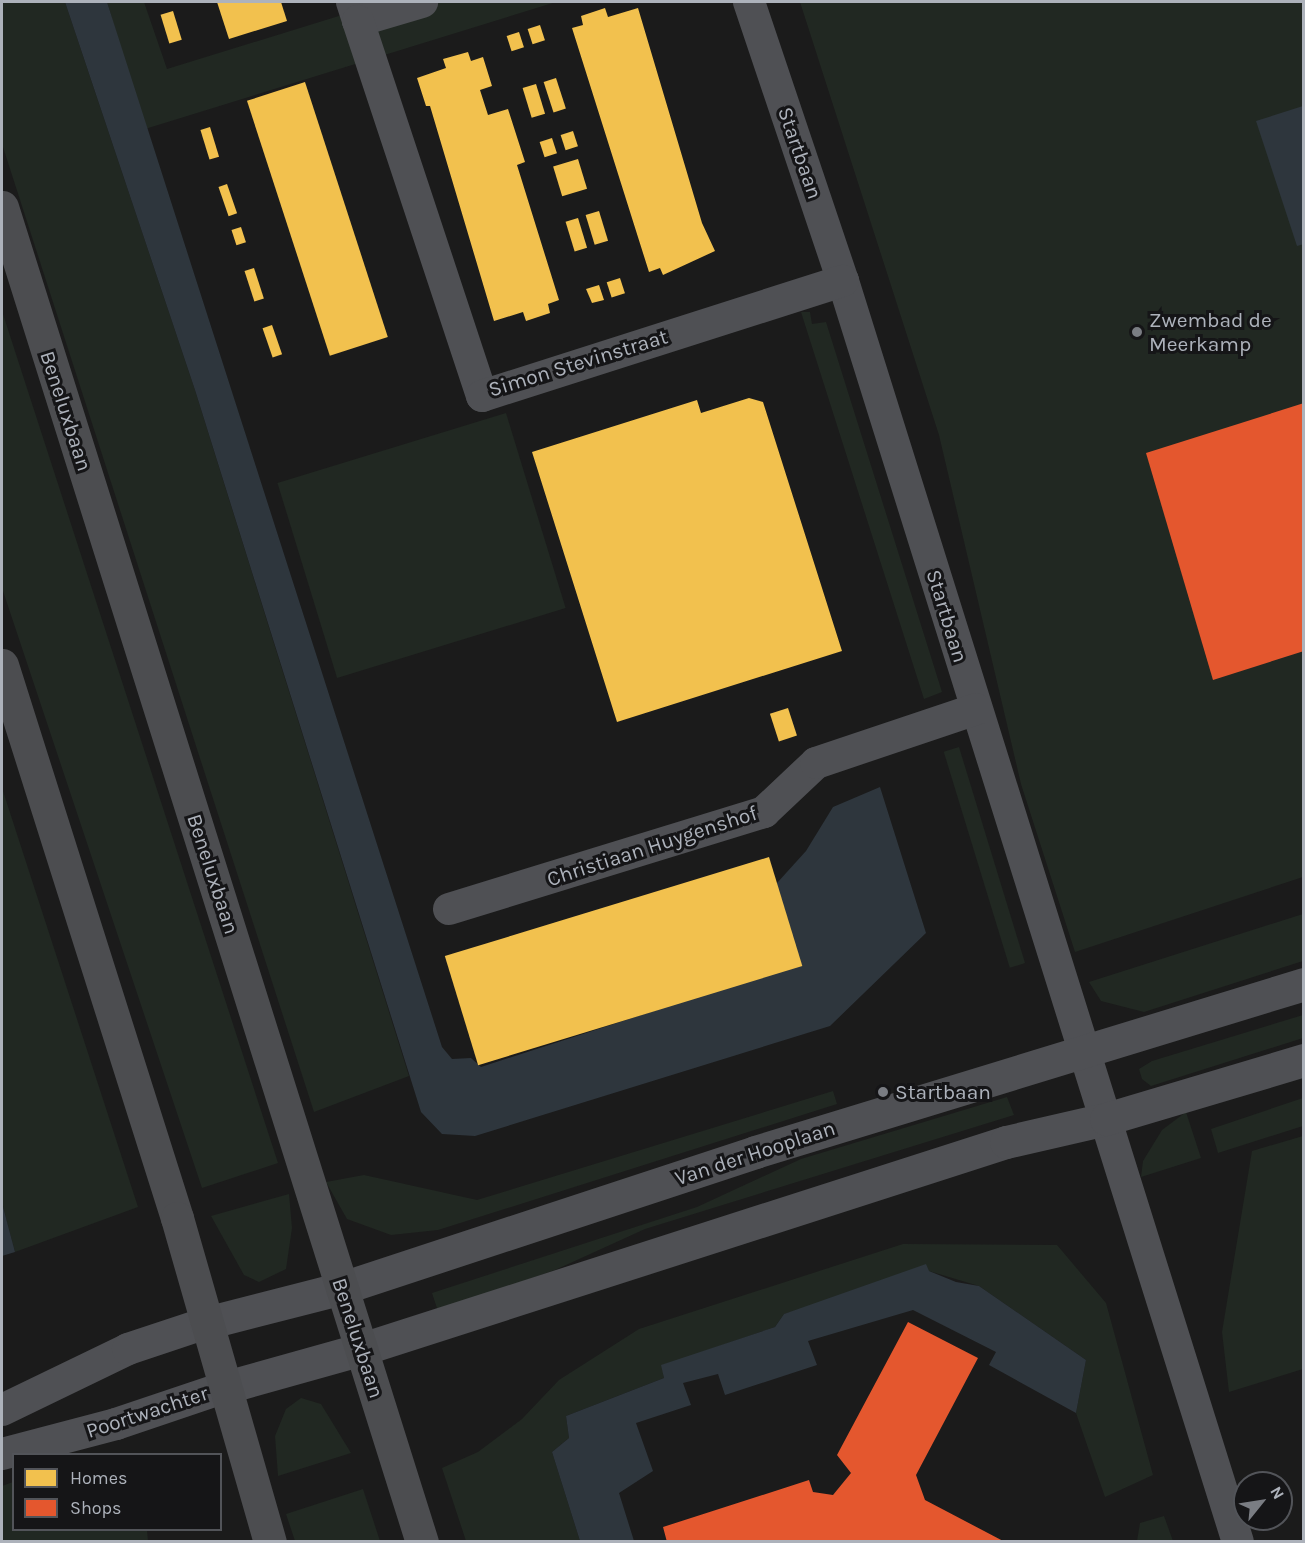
<!DOCTYPE html>
<html>
<head>
<meta charset="utf-8">
<style>
  body { margin:0 }
  #map { position:relative; width:1305px; height:1543px; overflow:hidden; background:#1b1b1b; font-family:Karla,sans-serif }
  div>[style] { position:absolute }
  .green>* { inset:0; background:#212822; transform-origin:0 0 }
  .water>* { inset:0; background:#2e363d }
  .homes>* { inset:0; background:#f2c14e; transform-origin:0 0 }
  .shops>* { inset:0; background:#e4572e }
  .minor>* { height:32px; margin:-16px; padding:0 16px; transform-origin:16px; border-radius:16px; background:#4f5054 }
  .tertiary>* { height:33px; margin:-16.5px; padding:0 16.5px; transform-origin:16.5px; border-radius:16.5px; background:#4f5054 }
  .primary>* { height:33px; margin:-16.5px; padding:0 16.5px; transform-origin:16.5px; border-radius:16.5px; background:#4c4d50 }
  .dots>* { width:16px; height:16px; translate:-50% -50%; box-sizing:border-box; border:3px solid #151517; border-radius:50% }
  span { translate:-50% -50%; white-space:nowrap; text-align:center; line-height:1.15; -webkit-text-stroke:6px #151517; paint-order:stroke }
  .street-label { font-size:21px; color:#adb2bb }
  .poi-label { font-size:21px; color:#adb2bb }
  .left { translate:0 -50%; text-align:left }
  .frame { position:absolute; inset:0; border:3px solid #adb2bb; pointer-events:none }
  .legend { position:absolute; left:12px; top:1453px; width:210px; height:78px; box-sizing:border-box; background:#151517; border:2px solid #525459; margin:0; padding:8px 10px; list-style:none; font-size:18px; color:#adb2bb }
  .legend li { display:flex; align-items:center; gap:12px; height:30px }
  .legend b { width:30px; border:2px solid #525459 }
  .north { position:absolute; left:1233px; top:1471px; width:60px; height:60px; box-sizing:border-box; background:#151517; border:2px solid #525459; border-radius:50%; rotate:60deg; font-size:16px; font-weight:700; line-height:24px; text-align:center; color:#adb2bb }
  .north::after { content:''; display:block; margin:auto; width:21px; height:27px; background:#7a7d83; clip-path:polygon(50% 0,100% 100%,50% 72%,0 100%) }
</style>
</head>
<body>
<div id="map">
  <div class="green">
    <i style="clip-path:polygon(2px 2px,65px 2px,195px 390px,409px 1076px,314px 1112px,2px 144px)"></i>
    <i style="clip-path:polygon(107px 2px,144px 2px,167px 69px,384px 2px,556px 2px,145px 129px)"></i>
    <i style="clip-path:polygon(800px 2px,1303px 2px,1303px 877px,1075px 952px,1021px 784px,939px 435px)"></i>
    <i style="clip-path:polygon(2px 311px,278px 1163px,202px 1188px,2px 588px)"></i>
    <i style="clip-path:polygon(801px 312px,810px 312px,812px 324px,826px 322px,942px 692px,924px 699px)"></i>
    <i style="left:506px;top:413px;width:204px;height:239px;rotate:73deg"></i>
    <i style="left:959px;top:747px;width:226px;height:16px;rotate:73deg"></i>
    <i style="clip-path:polygon(2px 788px,138px 1207px,15px 1252px,2px 1203px)"></i>
    <i style="clip-path:polygon(1303px 914px,1303px 961px,1144px 1012px,1101px 1001px,1089px 982px)"></i>
    <i style="clip-path:polygon(1303px 1015px,1303px 1038px,1151px 1086px,1142px 1079px,1139px 1069px,1152px 1061px)"></i>
    <i style="clip-path:polygon(833px 1091px,837px 1104px,438px 1230px,391px 1235px,347px 1219px,326px 1182px,364px 1175px,477px 1200px)"></i>
    <i style="clip-path:polygon(1007px 1097px,1014px 1115px,645px 1229px,555px 1270px,438px 1311px,432px 1293px,697px 1207px,801px 1159px)"></i>
    <i style="clip-path:polygon(1303px 1098px,1303px 1126px,1218px 1153px,1211px 1129px)"></i>
    <i style="clip-path:polygon(1186px 1112px,1201px 1158px,1141px 1177px,1143px 1161px,1162px 1130px)"></i>
    <i style="clip-path:polygon(1303px 1136px,1303px 1369px,1229px 1392px,1222px 1332px,1252px 1151px)"></i>
    <i style="clip-path:polygon(289px 1194px,292px 1228px,286px 1269px,259px 1282px,244px 1275px,211px 1216px)"></i>
    <i style="clip-path:polygon(903px 1244px,1057px 1245px,1106px 1303px,1153px 1475px,1105px 1497px,1076px 1413px,1086px 1360px,979px 1286px,929px 1271px,784px 1314px,775px 1327px,662px 1366px,664px 1378px,566px 1416px,569px 1438px,552px 1452px,580px 1541px,466px 1541px,442px 1468px,478px 1452px,522px 1419px,559px 1380px,639px 1329px)"></i>
    <i style="clip-path:polygon(301px 1398px,321px 1404px,351px 1453px,278px 1476px,275px 1436px,286px 1409px)"></i>
    <i style="clip-path:polygon(13px 1482px,14px 1530px,147px 1530px,148px 1541px,2px 1541px,2px 1486px)"></i>
    <i style="clip-path:polygon(363px 1489px,380px 1541px,295px 1541px,286px 1514px)"></i>
    <i style="clip-path:polygon(1164px 1516px,1173px 1541px,1137px 1541px,1140px 1523px)"></i>
  </div>
  <div class="water">
    <i style="clip-path:polygon(65px 2px,107px 2px,442px 1047px,452px 1059px,471px 1058px,481px 1067px,765px 975px,777px 883px,806px 851px,833px 807px,880px 787px,926px 933px,830px 1026px,475px 1136px,442px 1134px,421px 1112px,195px 390px)"></i>
    <i style="clip-path:polygon(1303px 106px,1304px 244px,1297px 246px,1256px 121px)"></i>
    <i style="clip-path:polygon(2px 1203px,15px 1252px,2px 1256px)"></i>
    <i style="clip-path:polygon(926px 1264px,929px 1271px,956px 1282px,979px 1286px,1086px 1360px,1076px 1413px,989px 1365px,996px 1352px,913px 1310px,808px 1341px,817px 1365px,725px 1395px,718px 1374px,683px 1383px,691px 1405px,636px 1423px,653px 1471px,619px 1493px,634px 1541px,580px 1541px,552px 1452px,569px 1438px,566px 1416px,664px 1378px,661px 1365px,775px 1327px,784px 1314px)"></i>
  </div>
  <div class="homes">
    <i style="clip-path:polygon(217px 2px,281px 2px,287px 21px,229px 39px)"></i>
    <i style="clip-path:polygon(605px 8px,608px 17px,638px 8px,702px 223px,715px 251px,663px 275px,660px 268px,649px 272px,572px 28px,583px 25px,581px 16px)"></i>
    <i style="left:173px;top:11px;width:30px;height:13px;rotate:73deg"></i>
    <i style="left:540px;top:25px;width:16px;height:13px;rotate:72deg"></i>
    <i style="left:519px;top:32px;width:16px;height:13px;rotate:72deg"></i>
    <i style="clip-path:polygon(468px 52px,471px 61px,483px 57px,492px 86px,480px 90px,488px 115px,508px 109px,525px 162px,517px 165px,559px 300px,548px 304px,550px 313px,526px 321px,523px 312px,494px 321px,430px 106px,426px 106px,417px 78px,446px 68px,443px 59px)"></i>
    <i style="left:556px;top:78px;width:32px;height:13px;rotate:72deg"></i>
    <i style="left:305px;top:82px;width:268px;height:61px;rotate:72deg"></i>
    <i style="left:536px;top:84px;width:31px;height:14px;rotate:73deg"></i>
    <i style="left:210px;top:127px;width:31px;height:10px;rotate:73deg"></i>
    <i style="left:573px;top:131px;width:16px;height:13px;rotate:72deg"></i>
    <i style="left:552px;top:138px;width:16px;height:13px;rotate:72deg"></i>
    <i style="left:578px;top:159px;width:31px;height:26px;rotate:73deg"></i>
    <i style="left:227px;top:184px;width:31px;height:9px;rotate:71deg"></i>
    <i style="left:599px;top:211px;width:31px;height:14px;rotate:73deg"></i>
    <i style="left:578px;top:218px;width:31px;height:13px;rotate:73deg"></i>
    <i style="left:241px;top:227px;width:16px;height:10px;rotate:72deg"></i>
    <i style="left:254px;top:268px;width:32px;height:10px;rotate:72deg"></i>
    <i style="left:620px;top:278px;width:16px;height:14px;rotate:72deg"></i>
    <i style="clip-path:polygon(599px 285px,604px 300px,592px 303px,586px 289px)"></i>
    <i style="left:272px;top:325px;width:31px;height:10px;rotate:71deg"></i>
    <i style="clip-path:polygon(749px 398px,763px 402px,842px 651px,617px 722px,532px 452px,697px 400px,701px 413px)"></i>
    <i style="left:788px;top:708px;width:29px;height:19px;rotate:72deg"></i>
    <i style="left:769px;top:857px;width:114px;height:339px;rotate:73deg"></i>
  </div>
  <div class="shops">
    <i style="clip-path:polygon(1304px 403px,1304px 651px,1213px 680px,1146px 453px)"></i>
    <i style="clip-path:polygon(908px 1322px,978px 1358px,916px 1475px,925px 1500px,1005px 1542px,667px 1542px,663px 1527px,809px 1480px,813px 1492px,833px 1495px,851px 1473px,837px 1455px)"></i>
  </div>
  <div class="minor">
    <i style="left:352px;top:2px;width:20px;rotate:72deg"></i>
    <i style="left:358px;top:21px;width:67px;rotate:-16.5deg"></i>
    <i style="left:749px;top:2px;width:294px;rotate:71.4deg"></i>
    <i style="left:843px;top:281px;width:1321px;rotate:72.61deg"></i>
    <i style="left:358px;top:21px;width:395px;rotate:71.7deg"></i>
    <i style="left:482px;top:396px;width:379px;rotate:-17.7deg"></i>
    <i style="left:449px;top:909px;width:330px;rotate:-17.1deg"></i>
    <i style="left:764px;top:812px;width:71px;rotate:-43.3deg"></i>
    <i style="left:816px;top:763px;width:169px;rotate:-18.6deg"></i>
    <i style="left:2px;top:1410px;width:140px;rotate:-25.8deg"></i>
    <i style="left:128px;top:1349px;width:82px;rotate:-18.4deg"></i>
    <i style="left:2px;top:1454px;width:118px;rotate:-14.7deg"></i>
    <i style="left:116px;top:1424px;width:113px;rotate:-18.6deg"></i>
  </div>
  <div class="tertiary">
    <i style="left:206px;top:1323px;width:140px;rotate:-14.4deg"></i>
    <i style="left:342px;top:1288px;width:435px;rotate:-18.2deg"></i>
    <i style="left:755px;top:1152px;width:574px;rotate:-17.01deg"></i>
    <i style="left:223px;top:1388px;width:144px;rotate:-15.7deg"></i>
    <i style="left:362px;top:1349px;width:676px;rotate:-17.82deg"></i>
    <i style="left:1006px;top:1142px;width:103px;rotate:-13deg"></i>
    <i style="left:1106px;top:1119px;width:207px;rotate:-16.6deg"></i>
  </div>
  <div class="primary">
    <i style="left:2px;top:207px;width:1400px;rotate:72.54deg"></i>
    <i style="left:2px;top:665px;width:580px;rotate:72.44deg"></i>
    <i style="left:177px;top:1218px;width:337px;rotate:74deg"></i>
  </div>
  <div class="dots">
    <i style="left:1137px;top:332px;background:#7a7d83"></i>
    <i style="left:883px;top:1092px;background:#7a7d83"></i>
  </div>
  <div class="street-label">
    <span style="left:800px;top:153px;rotate:71deg">Startbaan</span>
    <span style="left:578px;top:363px;rotate:-17deg">Simon Stevinstraat</span>
    <span style="left:66px;top:411px;rotate:72deg">Beneluxbaan</span>
    <span style="left:947px;top:616px;rotate:73deg">Startbaan</span>
    <span style="left:652px;top:846px;rotate:-18deg">Christiaan Huygenshof</span>
    <span style="left:213px;top:874px;rotate:72deg">Beneluxbaan</span>
    <span style="left:755px;top:1153px;rotate:-18deg">Van der Hooplaan</span>
    <span style="left:358px;top:1338px;rotate:72deg">Beneluxbaan</span>
    <span style="left:147px;top:1412px;rotate:-18deg">Poortwachter</span>
  </div>
  <div class="poi-label">
    <span class="left" style="left:1149px;top:332px">Zwembad de<br>Meerkamp</span>
    <span class="left" style="left:895px;top:1092px">Startbaan</span>
  </div>
  <div class="frame"></div>
  <ul class="legend">
  <li><b style="height:16px;background:#f2c14e"></b>Homes</li>
  <li><b style="height:16px;background:#e4572e"></b>Shops</li>
  </ul>
  <div class="north">N</div>
</div>
</body>
</html>
